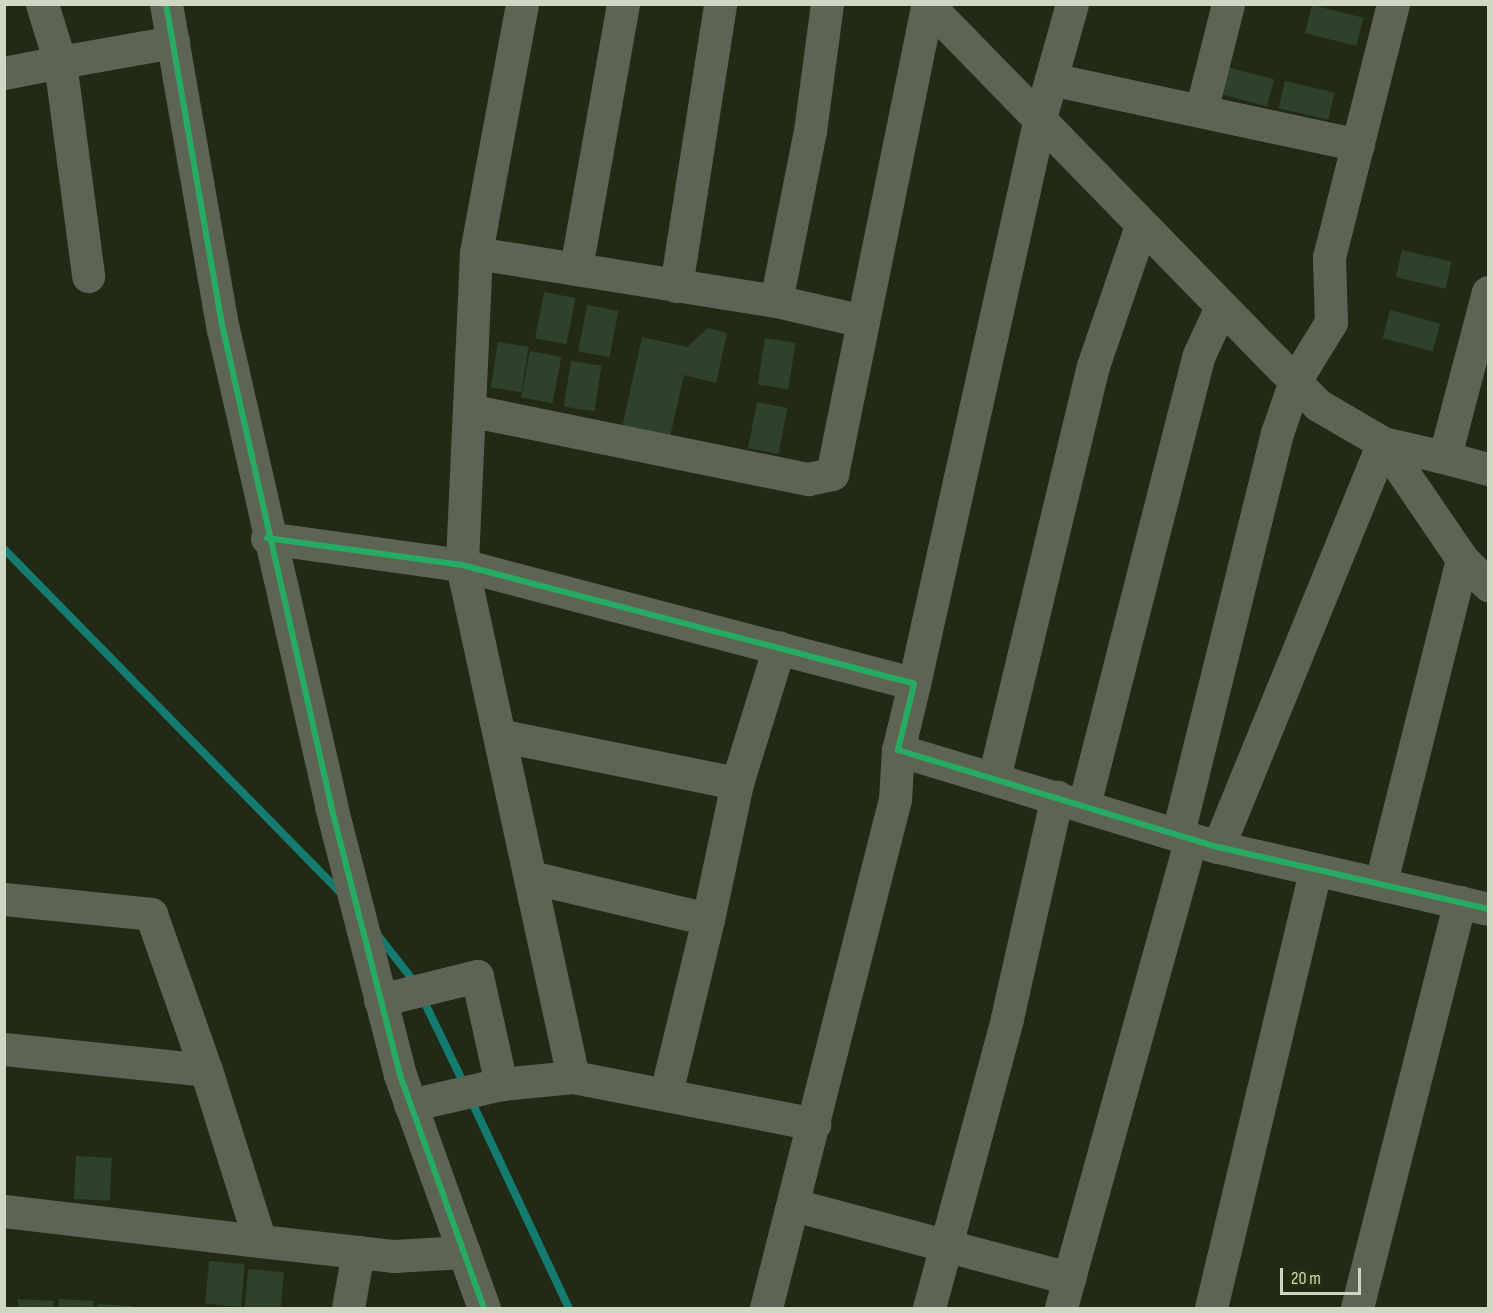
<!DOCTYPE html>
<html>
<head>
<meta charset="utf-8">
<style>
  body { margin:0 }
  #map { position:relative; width:1493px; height:1313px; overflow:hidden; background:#222a15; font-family:"Sofia Sans Condensed",sans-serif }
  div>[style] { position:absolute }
  .stream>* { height:8px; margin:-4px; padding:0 4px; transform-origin:4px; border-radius:4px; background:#147b71 }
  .building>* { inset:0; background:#2e412b; transform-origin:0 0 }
  .minor>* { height:33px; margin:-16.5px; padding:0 16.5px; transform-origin:16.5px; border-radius:16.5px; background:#5e6455 }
  .cycleway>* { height:6px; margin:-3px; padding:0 3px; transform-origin:3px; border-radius:3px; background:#26ab63 }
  span { translate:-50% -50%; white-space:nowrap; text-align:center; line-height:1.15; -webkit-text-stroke:4.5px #25330c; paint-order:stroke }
  .frame { position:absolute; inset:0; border:6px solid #cdd7c1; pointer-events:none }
  .scale { position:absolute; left:1280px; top:1268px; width:81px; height:27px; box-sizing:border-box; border:3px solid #cdd7c1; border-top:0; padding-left:8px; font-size:18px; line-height:21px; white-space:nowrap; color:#cdd7c1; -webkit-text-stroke:4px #25330c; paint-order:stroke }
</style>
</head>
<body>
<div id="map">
  <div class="stream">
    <i style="left:4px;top:549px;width:483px;rotate:45.6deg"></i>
    <i style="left:376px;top:933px;width:65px;rotate:51.9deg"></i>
    <i style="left:421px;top:995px;width:101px;rotate:64.2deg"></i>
    <i style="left:470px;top:1098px;width:232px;rotate:64.8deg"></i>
  </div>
  <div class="building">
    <i style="left:1312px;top:5px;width:53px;height:29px;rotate:14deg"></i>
    <i style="left:1224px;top:66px;width:52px;height:28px;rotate:15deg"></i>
    <i style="left:1285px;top:81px;width:51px;height:28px;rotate:13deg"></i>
    <i style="left:1402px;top:250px;width:51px;height:28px;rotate:13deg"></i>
    <i style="left:544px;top:292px;width:32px;height:47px;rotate:11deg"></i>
    <i style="left:587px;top:305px;width:32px;height:47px;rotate:11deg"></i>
    <i style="left:1390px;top:310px;width:52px;height:29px;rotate:15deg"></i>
    <i style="clip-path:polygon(708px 328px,727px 333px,716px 383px,684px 375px,670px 437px,622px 427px,642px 337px,687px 347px)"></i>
    <i style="left:765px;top:338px;width:31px;height:47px;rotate:9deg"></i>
    <i style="left:498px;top:342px;width:31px;height:46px;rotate:9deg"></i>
    <i style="left:530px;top:351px;width:32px;height:47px;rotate:11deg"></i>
    <i style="left:571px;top:361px;width:31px;height:46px;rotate:9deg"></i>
    <i style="left:757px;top:402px;width:31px;height:47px;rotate:11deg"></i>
    <i style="left:76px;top:1156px;width:36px;height:43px;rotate:3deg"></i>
    <i style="left:209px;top:1261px;width:36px;height:43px;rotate:5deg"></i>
    <i style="left:248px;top:1269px;width:36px;height:39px;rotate:5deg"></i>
    <i style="clip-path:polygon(18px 1299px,54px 1301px,54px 1308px,18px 1308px)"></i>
    <i style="clip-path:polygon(59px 1299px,94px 1301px,93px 1308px,58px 1308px)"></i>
    <i style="clip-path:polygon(98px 1304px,133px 1306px,133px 1308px,97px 1308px)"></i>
  </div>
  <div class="minor">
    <i style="left:42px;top:4px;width:61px;rotate:72.8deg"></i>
    <i style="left:60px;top:62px;width:115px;rotate:-10deg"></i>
    <i style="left:166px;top:4px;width:330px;rotate:80.1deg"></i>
    <i style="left:223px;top:329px;width:489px;rotate:77.2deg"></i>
    <i style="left:331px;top:806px;width:278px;rotate:75.6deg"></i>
    <i style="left:400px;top:1075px;width:248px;rotate:70.2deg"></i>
    <i style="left:522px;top:4px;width:253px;rotate:100.5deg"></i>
    <i style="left:476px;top:253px;width:312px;rotate:92.6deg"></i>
    <i style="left:462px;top:565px;width:524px;rotate:77.77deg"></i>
    <i style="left:927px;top:4px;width:560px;rotate:45.72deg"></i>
    <i style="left:1318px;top:405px;width:75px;rotate:30.3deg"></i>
    <i style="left:1383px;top:443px;width:57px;rotate:13.1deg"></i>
    <i style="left:1439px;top:456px;width:15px;rotate:-53deg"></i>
    <i style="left:1448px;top:444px;width:157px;rotate:-75.3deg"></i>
    <i style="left:4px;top:73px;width:57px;rotate:-11.1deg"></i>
    <i style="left:60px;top:62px;width:216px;rotate:82.5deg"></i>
    <i style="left:1051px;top:79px;width:314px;rotate:12.1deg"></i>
    <i style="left:1201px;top:111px;width:110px;rotate:-75.8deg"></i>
    <i style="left:476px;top:253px;width:304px;rotate:9.1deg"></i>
    <i style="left:776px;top:301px;width:173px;rotate:-78.7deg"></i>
    <i style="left:810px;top:131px;width:128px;rotate:-82.4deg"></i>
    <i style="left:576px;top:268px;width:268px;rotate:-79.9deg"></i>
    <i style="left:676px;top:286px;width:285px;rotate:-81.1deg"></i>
    <i style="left:776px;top:301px;width:89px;rotate:12.9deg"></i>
    <i style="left:473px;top:411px;width:342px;rotate:11.5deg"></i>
    <i style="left:808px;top:479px;width:25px;rotate:-12deg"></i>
    <i style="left:832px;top:474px;width:479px;rotate:-78.5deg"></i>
    <i style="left:1439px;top:456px;width:51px;rotate:14.9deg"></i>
    <i style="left:267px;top:538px;width:197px;rotate:7.9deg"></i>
    <i style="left:462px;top:565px;width:467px;rotate:14.7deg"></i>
    <i style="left:914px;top:684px;width:68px;rotate:103.6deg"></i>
    <i style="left:898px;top:750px;width:334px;rotate:16.9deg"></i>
    <i style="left:1218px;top:847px;width:277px;rotate:12.9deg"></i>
    <i style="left:914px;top:684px;width:576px;rotate:-77.46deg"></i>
    <i style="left:1039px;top:122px;width:123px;rotate:-74.4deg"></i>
    <i style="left:503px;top:736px;width:239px;rotate:11.4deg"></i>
    <i style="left:737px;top:783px;width:139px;rotate:102deg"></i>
    <i style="left:708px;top:919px;width:182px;rotate:-166.7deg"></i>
    <i style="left:994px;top:778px;width:424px;rotate:-76.5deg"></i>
    <i style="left:1093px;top:366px;width:148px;rotate:-71.1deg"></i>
    <i style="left:737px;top:783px;width:142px;rotate:-72.8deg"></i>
    <i style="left:1084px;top:805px;width:462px;rotate:-75.7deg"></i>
    <i style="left:1198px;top:357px;width:55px;rotate:-65.3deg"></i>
    <i style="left:1178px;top:833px;width:412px;rotate:-76.1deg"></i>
    <i style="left:1277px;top:433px;width:55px;rotate:-70.9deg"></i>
    <i style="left:1295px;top:381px;width:69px;rotate:-58.6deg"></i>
    <i style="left:1331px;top:322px;width:65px;rotate:-91.8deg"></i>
    <i style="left:1329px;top:257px;width:261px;rotate:-75.8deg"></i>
    <i style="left:1218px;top:847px;width:436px;rotate:-67.8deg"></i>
    <i style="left:1383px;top:443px;width:140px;rotate:55.7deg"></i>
    <i style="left:1462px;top:559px;width:37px;rotate:45deg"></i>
    <i style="left:1381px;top:882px;width:333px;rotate:-75.9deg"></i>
    <i style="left:4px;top:899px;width:148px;rotate:5.8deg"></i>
    <i style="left:151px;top:914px;width:165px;rotate:70.6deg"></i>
    <i style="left:380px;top:1000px;width:100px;rotate:-13.9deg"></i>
    <i style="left:477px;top:976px;width:111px;rotate:77.5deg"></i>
    <i style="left:501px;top:1084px;width:72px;rotate:-5.6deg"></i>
    <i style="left:573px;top:1077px;width:246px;rotate:11deg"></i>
    <i style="left:4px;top:1049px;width:203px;rotate:5.9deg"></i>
    <i style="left:206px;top:1070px;width:179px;rotate:72.5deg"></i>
    <i style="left:260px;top:1241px;width:135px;rotate:6.4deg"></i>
    <i style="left:394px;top:1256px;width:70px;rotate:-3.3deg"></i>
    <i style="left:666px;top:1093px;width:179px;rotate:-76.4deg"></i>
    <i style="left:410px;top:1105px;width:93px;rotate:-13deg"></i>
    <i style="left:794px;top:1205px;width:285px;rotate:14.9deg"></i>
    <i style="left:1069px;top:1278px;width:31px;rotate:105deg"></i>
    <i style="left:4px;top:1211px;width:258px;rotate:6.7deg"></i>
    <i style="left:1069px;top:1278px;width:456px;rotate:-74.5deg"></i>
    <i style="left:348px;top:1308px;width:57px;rotate:-79.9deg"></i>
    <i style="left:766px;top:1308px;width:525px;rotate:-75.78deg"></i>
    <i style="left:895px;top:799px;width:49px;rotate:-86.5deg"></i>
    <i style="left:929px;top:1308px;width:300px;rotate:-74.9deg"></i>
    <i style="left:1007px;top:1018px;width:227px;rotate:-77.3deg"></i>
    <i style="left:1211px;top:1308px;width:449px;rotate:-76.6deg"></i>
    <i style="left:1357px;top:1308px;width:419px;rotate:-75.8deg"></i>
  </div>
  <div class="cycleway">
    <i style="left:166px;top:4px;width:330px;rotate:80.1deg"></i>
    <i style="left:223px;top:329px;width:489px;rotate:77.2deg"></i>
    <i style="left:331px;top:806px;width:278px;rotate:75.6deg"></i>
    <i style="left:400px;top:1075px;width:248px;rotate:70.2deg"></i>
    <i style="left:267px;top:538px;width:197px;rotate:7.9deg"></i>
    <i style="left:462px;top:565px;width:467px;rotate:14.7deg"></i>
    <i style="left:914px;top:684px;width:68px;rotate:103.6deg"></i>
    <i style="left:898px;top:750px;width:334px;rotate:16.9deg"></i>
    <i style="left:1218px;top:847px;width:277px;rotate:12.9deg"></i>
  </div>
  <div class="frame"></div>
  <div class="scale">20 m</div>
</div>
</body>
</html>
